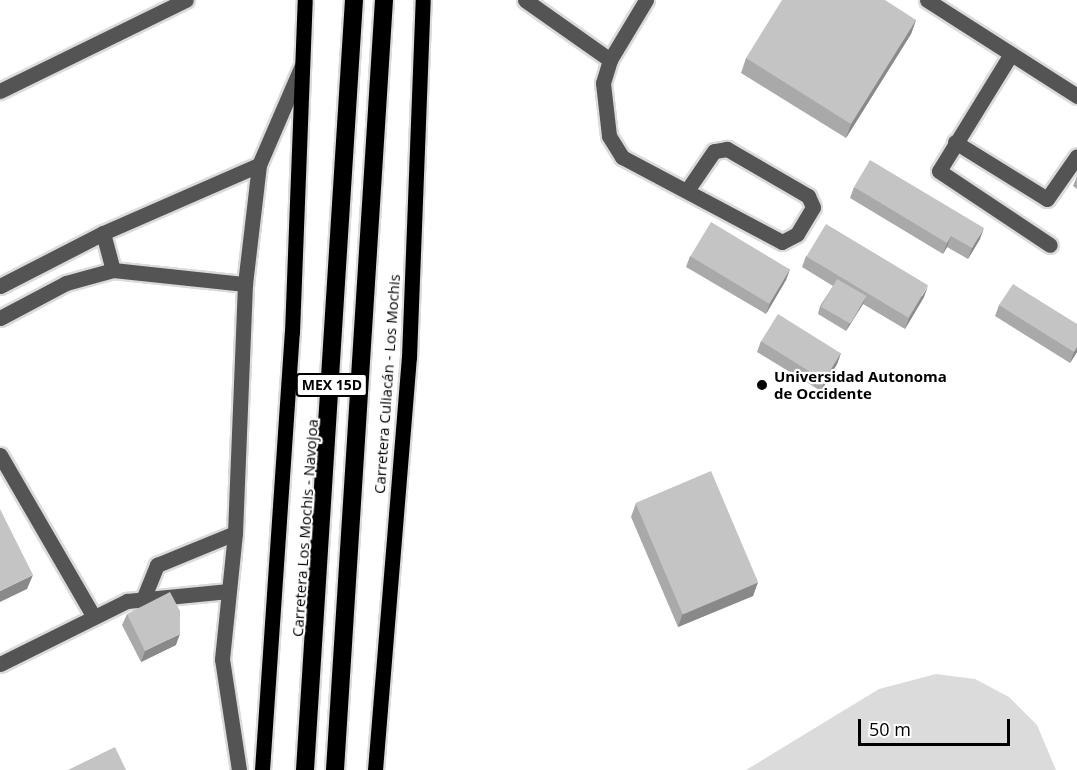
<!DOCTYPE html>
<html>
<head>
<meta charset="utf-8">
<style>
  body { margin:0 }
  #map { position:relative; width:1077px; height:770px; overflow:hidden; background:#fff; font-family:"Open Sans",sans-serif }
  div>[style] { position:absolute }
  .green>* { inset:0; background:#dbdbdb }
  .roads { filter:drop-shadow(2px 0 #dbdbdb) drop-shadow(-2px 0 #dbdbdb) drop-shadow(0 2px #dbdbdb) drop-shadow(0 -2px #dbdbdb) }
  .minor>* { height:15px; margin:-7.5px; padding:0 7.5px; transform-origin:7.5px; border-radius:7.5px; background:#545454 }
  .major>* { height:15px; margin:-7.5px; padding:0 7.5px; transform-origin:7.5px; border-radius:7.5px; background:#000 }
  .highway>* { height:18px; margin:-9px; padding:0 9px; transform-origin:9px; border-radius:9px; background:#000 }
  .wall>* { inset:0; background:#a9a9a9 }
  .shaded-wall>* { inset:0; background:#898989 }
  .building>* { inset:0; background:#c4c4c4; transform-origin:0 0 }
  .dots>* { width:16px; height:16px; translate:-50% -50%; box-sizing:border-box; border:3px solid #fff; border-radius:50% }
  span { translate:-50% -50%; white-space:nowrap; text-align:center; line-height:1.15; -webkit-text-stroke:4.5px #fff; paint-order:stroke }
  .shield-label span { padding:2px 4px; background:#fff; border:2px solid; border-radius:4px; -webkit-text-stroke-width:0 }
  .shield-label { font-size:14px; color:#000; font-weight:700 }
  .poi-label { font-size:15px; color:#000; font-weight:700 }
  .left { translate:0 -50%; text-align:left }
  .street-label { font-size:15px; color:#000 }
  .scale { position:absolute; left:858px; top:719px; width:152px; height:27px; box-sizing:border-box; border:3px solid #000; border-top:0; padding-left:8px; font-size:18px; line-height:21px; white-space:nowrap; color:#000; -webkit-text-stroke:4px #fff; paint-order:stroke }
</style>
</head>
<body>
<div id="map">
  <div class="green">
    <i style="clip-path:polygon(936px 674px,975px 679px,1009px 697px,1037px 725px,1056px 770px,746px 770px,879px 689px)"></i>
  </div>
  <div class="roads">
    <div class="minor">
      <i style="left:525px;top:0;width:104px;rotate:35.2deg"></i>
      <i style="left:646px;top:0;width:70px;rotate:121deg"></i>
      <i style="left:610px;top:60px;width:24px;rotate:107deg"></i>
      <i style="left:603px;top:83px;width:53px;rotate:83.5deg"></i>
      <i style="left:609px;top:136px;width:25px;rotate:58deg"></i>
      <i style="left:622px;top:157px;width:181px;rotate:28deg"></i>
      <i style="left:782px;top:242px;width:17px;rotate:-28deg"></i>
      <i style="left:797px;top:234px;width:31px;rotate:-59deg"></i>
      <i style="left:813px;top:207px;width:12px;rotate:-114deg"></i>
      <i style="left:808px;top:196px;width:94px;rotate:-149.9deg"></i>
      <i style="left:727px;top:149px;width:13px;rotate:171deg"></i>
      <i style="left:714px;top:151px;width:46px;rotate:124.4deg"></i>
      <i style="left:927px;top:0;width:178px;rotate:32.6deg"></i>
      <i style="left:1011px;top:54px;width:137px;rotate:121.6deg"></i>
      <i style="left:939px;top:171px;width:133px;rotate:33.7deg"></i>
      <i style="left:0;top:91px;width:207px;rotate:-26.1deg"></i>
      <i style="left:955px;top:142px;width:108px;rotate:31.8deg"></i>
      <i style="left:1047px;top:199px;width:52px;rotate:-55.1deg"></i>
      <i style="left:103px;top:233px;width:38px;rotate:75deg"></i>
      <i style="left:0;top:286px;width:116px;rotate:-27.2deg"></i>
      <i style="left:103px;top:233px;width:170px;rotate:-23.6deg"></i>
      <i style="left:0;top:318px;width:75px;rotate:-27.9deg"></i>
      <i style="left:66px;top:283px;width:49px;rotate:-15.5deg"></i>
      <i style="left:113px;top:270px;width:133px;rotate:6.1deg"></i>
      <i style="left:0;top:455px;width:184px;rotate:59.9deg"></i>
      <i style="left:144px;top:597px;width:35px;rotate:-68deg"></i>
      <i style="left:157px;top:565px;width:84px;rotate:-22.3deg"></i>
      <i style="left:0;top:664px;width:142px;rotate:-26.4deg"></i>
      <i style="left:127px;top:601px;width:102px;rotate:-5.6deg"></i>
      <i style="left:239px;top:770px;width:112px;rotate:-98.7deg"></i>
      <i style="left:222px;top:659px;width:127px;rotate:-84.1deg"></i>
      <i style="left:235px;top:533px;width:249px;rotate:-87.7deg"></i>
      <i style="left:245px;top:284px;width:120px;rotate:-83.3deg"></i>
      <i style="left:259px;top:165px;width:109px;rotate:-66.7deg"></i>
    </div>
    <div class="major">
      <i style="left:262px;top:770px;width:439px;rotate:-86.1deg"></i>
      <i style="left:292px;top:332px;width:332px;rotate:-87.8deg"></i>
      <i style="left:375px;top:770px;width:414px;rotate:-85.3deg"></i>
      <i style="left:409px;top:357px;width:357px;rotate:-87.8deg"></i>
    </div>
    <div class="highway">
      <i style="left:305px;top:770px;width:772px;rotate:-86.36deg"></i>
      <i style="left:335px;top:770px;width:772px;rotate:-86.36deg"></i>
    </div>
  </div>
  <div class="wall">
    <i style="clip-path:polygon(916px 20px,911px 34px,846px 138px,741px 73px,746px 58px)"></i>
    <i style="clip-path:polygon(1077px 176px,1077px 189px,1073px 186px)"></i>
    <i style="clip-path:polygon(854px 187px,980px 239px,968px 259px,947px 247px,943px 254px,850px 198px)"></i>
    <i style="clip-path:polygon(690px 256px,790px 269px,786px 280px,766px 314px,686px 267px)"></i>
    <i style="clip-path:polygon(806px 256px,924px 297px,905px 329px,863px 304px,846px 331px,818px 314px,820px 306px,833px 286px,802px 267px)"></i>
    <i style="clip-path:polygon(999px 305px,1077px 324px,1077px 352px,1070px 363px,995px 316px)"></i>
    <i style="clip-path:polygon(761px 341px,841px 353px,837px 364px,821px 391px,757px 352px)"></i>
    <i style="clip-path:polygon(636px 503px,758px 582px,753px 596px,678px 627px,631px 517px)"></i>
    <i style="clip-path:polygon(127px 614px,176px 645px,141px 662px,122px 625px)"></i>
  </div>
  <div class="shaded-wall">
    <i style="clip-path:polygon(916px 20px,911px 34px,846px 138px,851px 124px)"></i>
    <i style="clip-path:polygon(984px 228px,980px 239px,968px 259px,972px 248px)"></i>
    <i style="clip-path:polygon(951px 236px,947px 247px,943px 254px,947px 243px)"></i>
    <i style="clip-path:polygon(790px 269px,786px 280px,766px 314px,770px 303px)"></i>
    <i style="clip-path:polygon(928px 286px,924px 297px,905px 329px,909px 318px)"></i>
    <i style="clip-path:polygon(866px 296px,863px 304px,846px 331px,849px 324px)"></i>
    <i style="clip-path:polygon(1077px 347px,1077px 352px,1070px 363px,1074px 352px)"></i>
    <i style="clip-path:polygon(841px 353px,837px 364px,821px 391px,825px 380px)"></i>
    <i style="clip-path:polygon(33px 575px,27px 589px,0 602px,0 591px)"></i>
    <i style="clip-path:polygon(758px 582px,753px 596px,678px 627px,683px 613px)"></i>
    <i style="clip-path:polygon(180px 634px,176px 645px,141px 662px,145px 651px)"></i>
  </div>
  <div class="building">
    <i style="clip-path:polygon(782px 0,885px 0,916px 20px,851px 124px,746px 58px)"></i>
    <i style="clip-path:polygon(870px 160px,984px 228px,972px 248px,951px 236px,947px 243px,854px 187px)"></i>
    <i style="left:711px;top:222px;width:92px;height:40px;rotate:31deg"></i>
    <i style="left:826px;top:224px;width:119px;height:38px;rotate:31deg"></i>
    <i style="left:837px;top:279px;width:34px;height:32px;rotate:30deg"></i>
    <i style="clip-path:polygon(1013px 284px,1077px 324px,1077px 347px,1074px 352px,999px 305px)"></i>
    <i style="left:778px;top:314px;width:74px;height:32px;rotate:32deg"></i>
    <i style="left:711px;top:471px;width:121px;height:82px;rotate:67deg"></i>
    <i style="clip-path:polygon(0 509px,33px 575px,0 591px)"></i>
    <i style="clip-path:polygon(170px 592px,180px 611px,180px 634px,145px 651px,127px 614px)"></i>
    <i style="clip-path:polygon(115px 747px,126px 770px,68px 770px)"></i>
  </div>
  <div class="dots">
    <i style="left:762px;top:385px;background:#000"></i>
  </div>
  <div class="shield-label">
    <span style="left:332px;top:385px">MEX 15D</span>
  </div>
  <div class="poi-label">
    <span class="left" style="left:774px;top:385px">Universidad Autonoma<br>de Occidente</span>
  </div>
  <div class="street-label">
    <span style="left:387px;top:384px;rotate:-86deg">Carretera Culiacán - Los Mochis</span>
    <span style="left:305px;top:528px;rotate:-86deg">Carretera Los Mochis - Navojoa</span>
  </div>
  <div class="scale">50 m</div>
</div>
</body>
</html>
